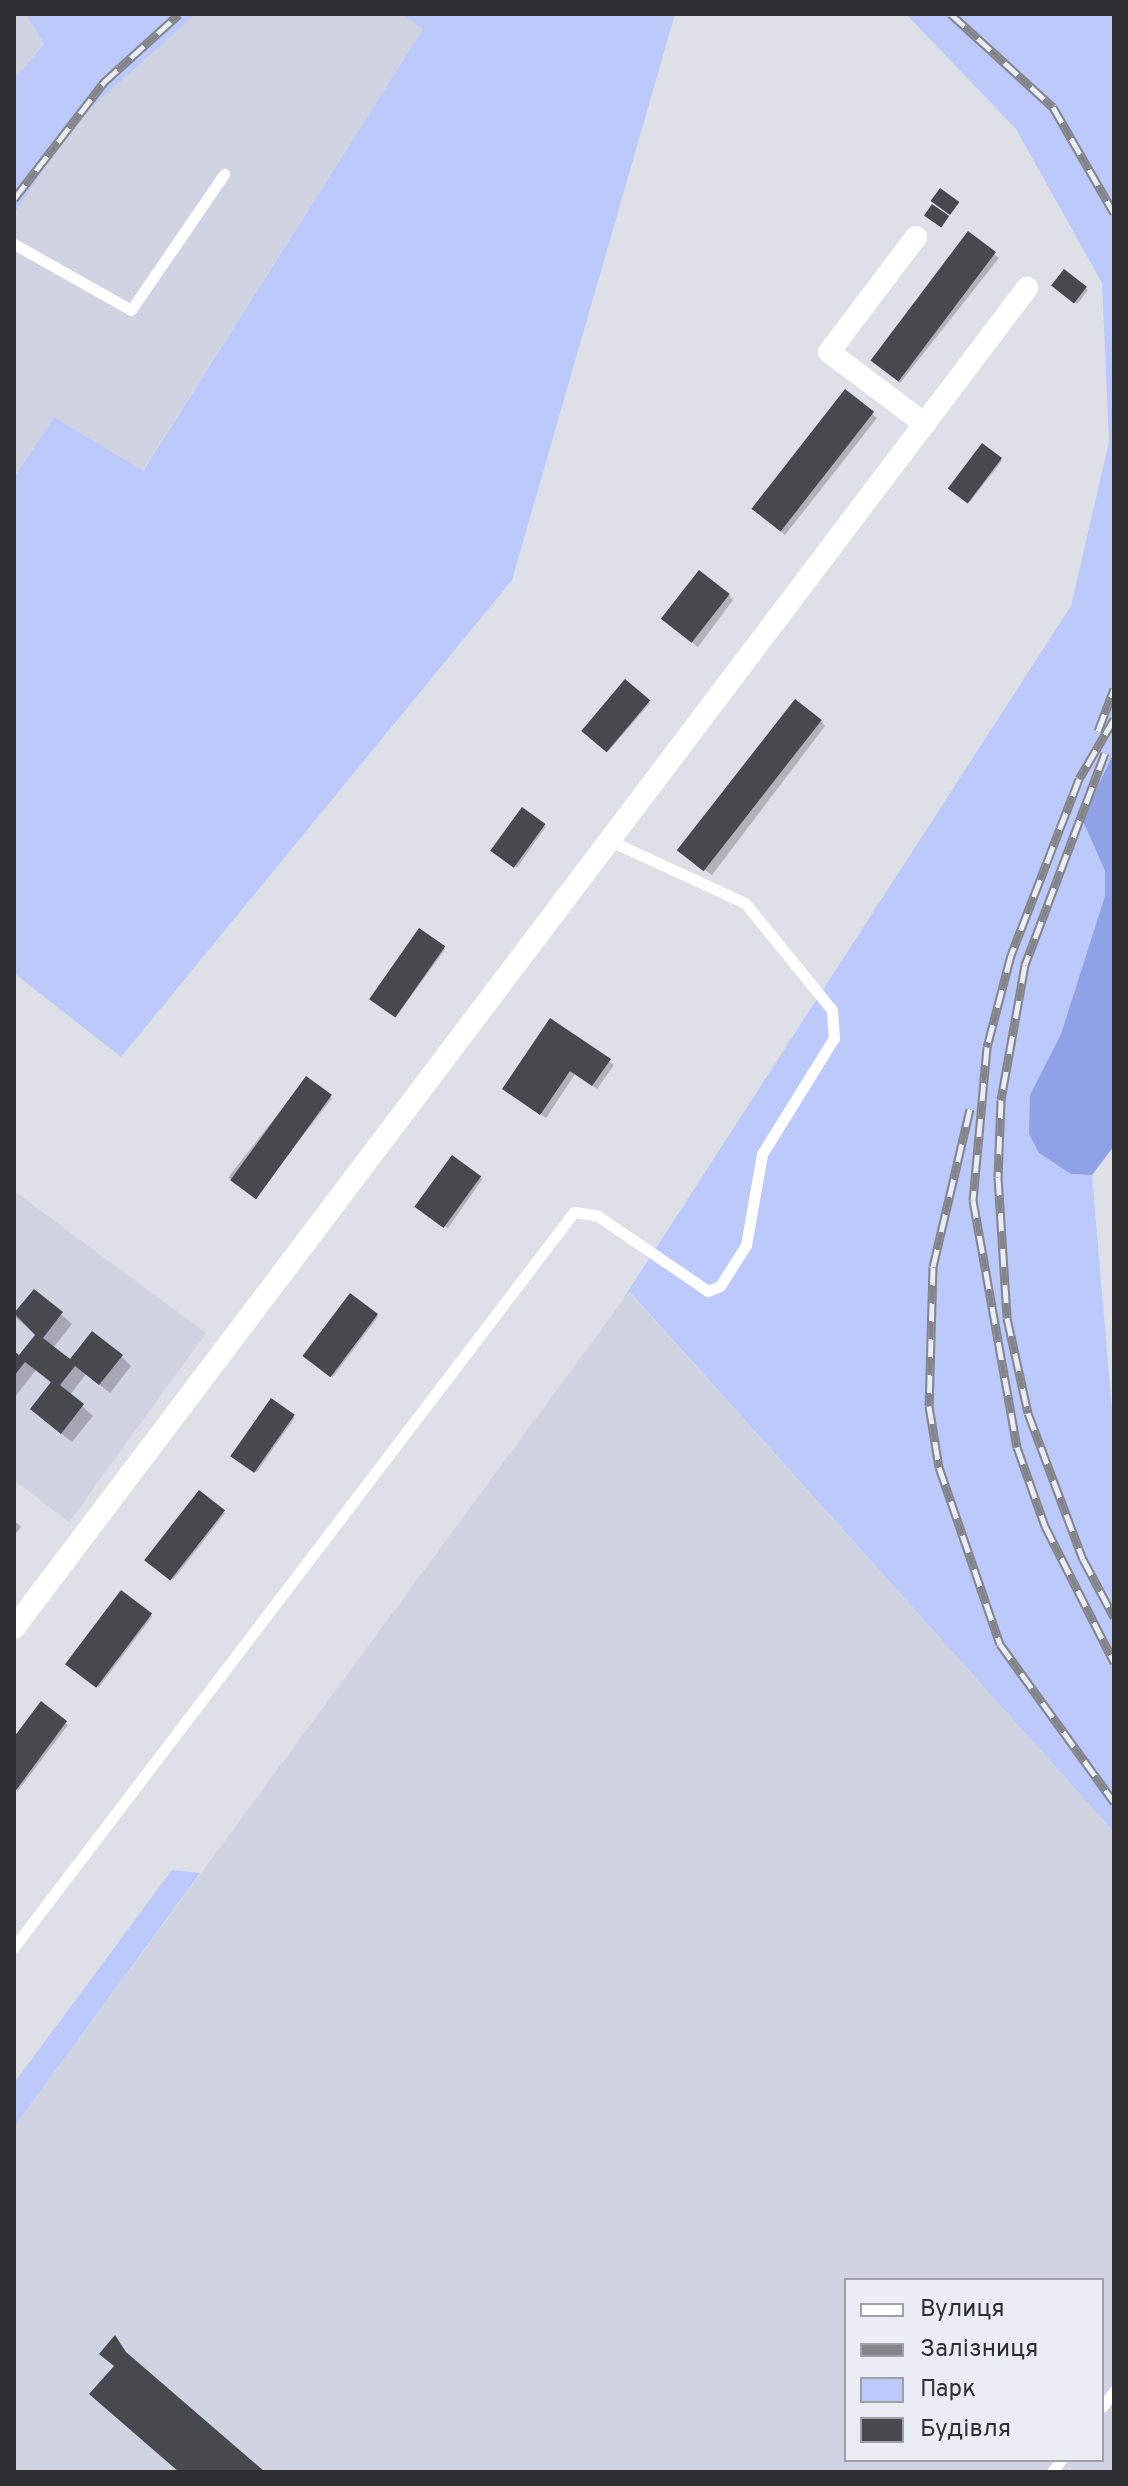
<!DOCTYPE html>
<html>
<head>
<meta charset="utf-8">
<style>
  body { margin:0 }
  #map { position:relative; width:1128px; height:2486px; overflow:hidden; background:#dee0e8; font-family:Overpass,sans-serif }
  div>[style] { position:absolute }
  .built>* { inset:0; background:#cfd3e2 }
  .green>* { inset:0; background:#bcc9fb }
  .forest>* { inset:0; background:#90a2e6 }
  .shadow>* { inset:0; background:#0003; transform-origin:0 0 }
  .building>* { inset:0; background:#47494f; transform-origin:0 0 }
  .service>* { height:11px; margin:-5.5px; padding:0 5.5px; transform-origin:5.5px; border-radius:5.5px; background:#fff }
  .minor>* { height:22px; margin:-11px; padding:0 11px; transform-origin:11px; border-radius:11px; background:#fff }
  .rail>* { height:9px; margin-top:-4.5px; transform-origin:0; background:repeating-linear-gradient(90deg,#ebedf5 0 18px,#84858a 0 36px); box-sizing:border-box; border-block:2px solid #84858a }
  span { translate:-50% -50%; white-space:nowrap; text-align:center; line-height:1.15; -webkit-text-stroke:8px #ebedf5; paint-order:stroke }
  .frame { position:absolute; inset:0; border:16px solid #2f2f32; pointer-events:none }
  .legend { position:absolute; left:844px; top:2278px; width:260px; height:184px; box-sizing:border-box; background:#ebedf5; border:2px solid #a0a1a7; margin:0; padding:10px 14px; list-style:none; font-size:24px; color:#2f2f32 }
  .legend li { display:flex; align-items:center; gap:16px; height:40px }
  .legend b { width:40px; border:2px solid #a0a1a7 }
</style>
</head>
<body>
<div id="map">
  <div class="built">
    <i style="clip-path:polygon(14px 14px,27px 14px,44px 44px,14px 79px)"></i>
    <i style="clip-path:polygon(196px 14px,401px 14px,424px 28px,142px 471px,54px 417px,14px 478px,14px 214px,74px 123px)"></i>
    <i style="clip-path:polygon(14px 1191px,206px 1333px,69px 1522px,14px 1480px)"></i>
    <i style="clip-path:polygon(evenodd,629px 1292px,1114px 1832px,1114px 2472px,14px 2472px,14px 2127px,629px 1292px,846px 2280px,1102px 2280px,1102px 2460px,846px 2460px,846px 2280px)"></i>
  </div>
  <div class="green">
    <i style="clip-path:polygon(26px 14px,196px 14px,74px 123px,14px 214px,14px 79px,44px 44px)"></i>
    <i style="clip-path:polygon(401px 14px,675px 14px,512px 580px,121px 1057px,14px 973px,14px 478px,54px 417px,143px 471px,423px 29px)"></i>
    <i style="clip-path:polygon(906px 14px,1114px 14px,1114px 752px,1082px 819px,1105px 871px,1106px 895px,1061px 1034px,1030px 1095px,1071px 1174px,1092px 1175px,1114px 1434px,1114px 1832px,630px 1292px,623px 1299px,1071px 606px,1109px 442px,1102px 283px,1016px 129px)"></i>
    <i style="clip-path:polygon(172px 1870px,200px 1873px,14px 2127px,14px 2083px)"></i>
  </div>
  <div class="forest">
    <i style="clip-path:polygon(1114px 752px,1114px 1146px,1092px 1175px,1071px 1174px,1039px 1153px,1029px 1134px,1030px 1095px,1061px 1034px,1105px 896px,1105px 871px,1082px 819px)"></i>
  </div>
  <div class="shadow">
    <i style="clip-path:polygon(994px 254px,999px 258px,900px 383px,875px 363px)"></i>
    <i style="left:1064px;top:272px;width:30px;height:17px;rotate:37deg"></i>
    <i style="clip-path:polygon(845px 392px,877px 418px,785px 535px,758px 512px)"></i>
    <i style="left:983px;top:446px;width:24px;height:53px;rotate:38deg"></i>
    <i style="clip-path:polygon(729px 595px,733px 600px,698px 647px,669px 624px)"></i>
    <i style="left:626px;top:682px;width:32px;height:65px;rotate:41deg"></i>
    <i style="clip-path:polygon(821px 721px,825px 726px,712px 875px,686px 856px)"></i>
    <i style="left:522px;top:810px;width:29px;height:50px;rotate:35deg"></i>
    <i style="left:420px;top:931px;width:31px;height:84px;rotate:36deg"></i>
    <i style="clip-path:polygon(551px 1021px,614px 1065px,597px 1089px,575px 1074px,546px 1118px,509px 1093px)"></i>
    <i style="left:306px;top:1078px;width:33px;height:126px;rotate:38deg"></i>
    <i style="left:452px;top:1158px;width:37px;height:60px;rotate:35deg"></i>
    <i style="clip-path:polygon(34px 1291px,72px 1324px,53px 1348px,70px 1362px,121px 1356px,131px 1366px,110px 1393px,86px 1374px,70px 1395px,93px 1416px,72px 1442px,43px 1419px,52px 1384px,36px 1370px,14px 1398px,14px 1354px,19px 1358px,37px 1336px,14px 1316px)"></i>
    <i style="left:350px;top:1296px;width:35px;height:75px;rotate:37deg"></i>
    <i style="left:271px;top:1401px;width:29px;height:67px;rotate:35deg"></i>
    <i style="left:199px;top:1493px;width:33px;height:84px;rotate:38deg"></i>
    <i style="clip-path:polygon(14px 1520px,21px 1527px,14px 1536px)"></i>
    <i style="left:121px;top:1593px;width:39px;height:89px;rotate:37deg"></i>
    <i style="clip-path:polygon(41px 1704px,68px 1725px,17px 1792px,14px 1740px)"></i>
  </div>
  <div class="building">
    <i style="left:940px;top:188px;width:24px;height:16px;rotate:36deg"></i>
    <i style="left:932px;top:204px;width:21px;height:14px;rotate:35deg"></i>
    <i style="left:968px;top:231px;width:35px;height:162px;rotate:37deg"></i>
    <i style="left:1064px;top:269px;width:29px;height:21px;rotate:38deg"></i>
    <i style="left:845px;top:389px;width:37px;height:152px;rotate:38deg"></i>
    <i style="left:982px;top:443px;width:25px;height:57px;rotate:37deg"></i>
    <i style="left:699px;top:570px;width:39px;height:62px;rotate:38deg"></i>
    <i style="left:625px;top:679px;width:33px;height:68px;rotate:40deg"></i>
    <i style="left:795px;top:699px;width:34px;height:192px;rotate:38deg"></i>
    <i style="left:522px;top:807px;width:29px;height:54px;rotate:36deg"></i>
    <i style="left:419px;top:928px;width:32px;height:87px;rotate:35deg"></i>
    <i style="clip-path:polygon(550px 1018px,611px 1059px,592px 1086px,570px 1071px,540px 1115px,502px 1089px)"></i>
    <i style="left:306px;top:1076px;width:32px;height:129px;rotate:36deg"></i>
    <i style="left:452px;top:1155px;width:36px;height:64px;rotate:36deg"></i>
    <i style="clip-path:polygon(34px 1289px,63px 1312px,43px 1338px,70px 1359px,92px 1331px,123px 1355px,99px 1385px,75px 1366px,60px 1385px,84px 1404px,61px 1434px,30px 1409px,51px 1382px,25px 1362px,14px 1376px,14px 1351px,19px 1355px,35px 1335px,14px 1313px)"></i>
    <i style="left:350px;top:1293px;width:35px;height:79px;rotate:37deg"></i>
    <i style="left:271px;top:1398px;width:29px;height:71px;rotate:35deg"></i>
    <i style="left:199px;top:1490px;width:33px;height:89px;rotate:38deg"></i>
    <i style="left:121px;top:1590px;width:39px;height:93px;rotate:37deg"></i>
    <i style="clip-path:polygon(41px 1701px,67px 1721px,14px 1793px,14px 1737px)"></i>
    <i style="clip-path:polygon(115px 2335px,126px 2352px,265px 2472px,179px 2472px,89px 2394px,114px 2366px,99px 2354px)"></i>
  </div>
  <div class="service">
    <i style="left:14px;top:244px;width:134px;rotate:29.4deg"></i>
    <i style="left:131px;top:310px;width:165px;rotate:-55.6deg"></i>
    <i style="left:14px;top:1947px;width:924px;rotate:-52.7deg"></i>
    <i style="left:574px;top:1212px;width:24px;rotate:9deg"></i>
    <i style="left:598px;top:1216px;width:133px;rotate:34.3deg"></i>
    <i style="left:708px;top:1291px;width:13px;rotate:-23deg"></i>
    <i style="left:720px;top:1286px;width:49px;rotate:-57.6deg"></i>
    <i style="left:746px;top:1245px;width:92px;rotate:-80deg"></i>
    <i style="left:762px;top:1154px;width:137px;rotate:-58.2deg"></i>
    <i style="left:834px;top:1038px;width:28px;rotate:-94deg"></i>
    <i style="left:832px;top:1010px;width:138px;rotate:-129.1deg"></i>
    <i style="left:745px;top:903px;width:148px;rotate:-155.2deg"></i>
    <i style="left:1102px;top:2407px;width:20px;rotate:-53deg"></i>
    <i style="left:1052px;top:2472px;width:15px;rotate:-53deg"></i>
  </div>
  <div class="minor">
    <i style="left:916px;top:237px;width:144px;rotate:127.1deg"></i>
    <i style="left:829px;top:352px;width:120px;rotate:36.9deg"></i>
    <i style="left:14px;top:1628px;width:1680px;rotate:-52.91deg"></i>
  </div>
  <div class="rail">
    <i style="left:951px;top:14px;width:138px;rotate:42.4deg"></i>
    <i style="left:1053px;top:107px;width:122px;rotate:60.1deg"></i>
    <i style="left:14px;top:199px;width:148px;rotate:-52.4deg"></i>
    <i style="left:104px;top:82px;width:101px;rotate:-42.2deg"></i>
    <i style="left:1114px;top:719px;width:69px;rotate:120.3deg"></i>
    <i style="left:1079px;top:779px;width:189px;rotate:111.1deg"></i>
    <i style="left:1011px;top:955px;width:95px;rotate:104.6deg"></i>
    <i style="left:987px;top:1047px;width:154px;rotate:95.2deg"></i>
    <i style="left:973px;top:1200px;width:251px;rotate:79.9deg"></i>
    <i style="left:1017px;top:1447px;width:84px;rotate:70.5deg"></i>
    <i style="left:1045px;top:1526px;width:153px;rotate:63.1deg"></i>
    <i style="left:1098px;top:731px;width:45px;rotate:-69.1deg"></i>
    <i style="left:1105px;top:753px;width:227px;rotate:110.7deg"></i>
    <i style="left:1025px;top:965px;width:137px;rotate:100.1deg"></i>
    <i style="left:1001px;top:1100px;width:77px;rotate:92.2deg"></i>
    <i style="left:998px;top:1177px;width:141px;rotate:86.3deg"></i>
    <i style="left:1007px;top:1318px;width:97px;rotate:77.5deg"></i>
    <i style="left:1028px;top:1413px;width:156px;rotate:69.4deg"></i>
    <i style="left:1083px;top:1559px;width:66px;rotate:61.9deg"></i>
    <i style="left:970px;top:1109px;width:162px;rotate:103.2deg"></i>
    <i style="left:933px;top:1267px;width:139px;rotate:91.6deg"></i>
    <i style="left:929px;top:1406px;width:62px;rotate:80.7deg"></i>
    <i style="left:939px;top:1467px;width:187px;rotate:71deg"></i>
    <i style="left:1000px;top:1644px;width:195px;rotate:54.2deg"></i>
  </div>
  <div class="frame"></div>
  <ul class="legend">
  <li><b style="height:10px;background:#fff"></b>Вулиця</li>
  <li><b style="height:10px;background:#84858a"></b>Залізниця</li>
  <li><b style="height:22px;background:#bcc9fb"></b>Парк</li>
  <li><b style="height:22px;background:#47494f"></b>Будівля</li>
  </ul>
</div>
</body>
</html>
